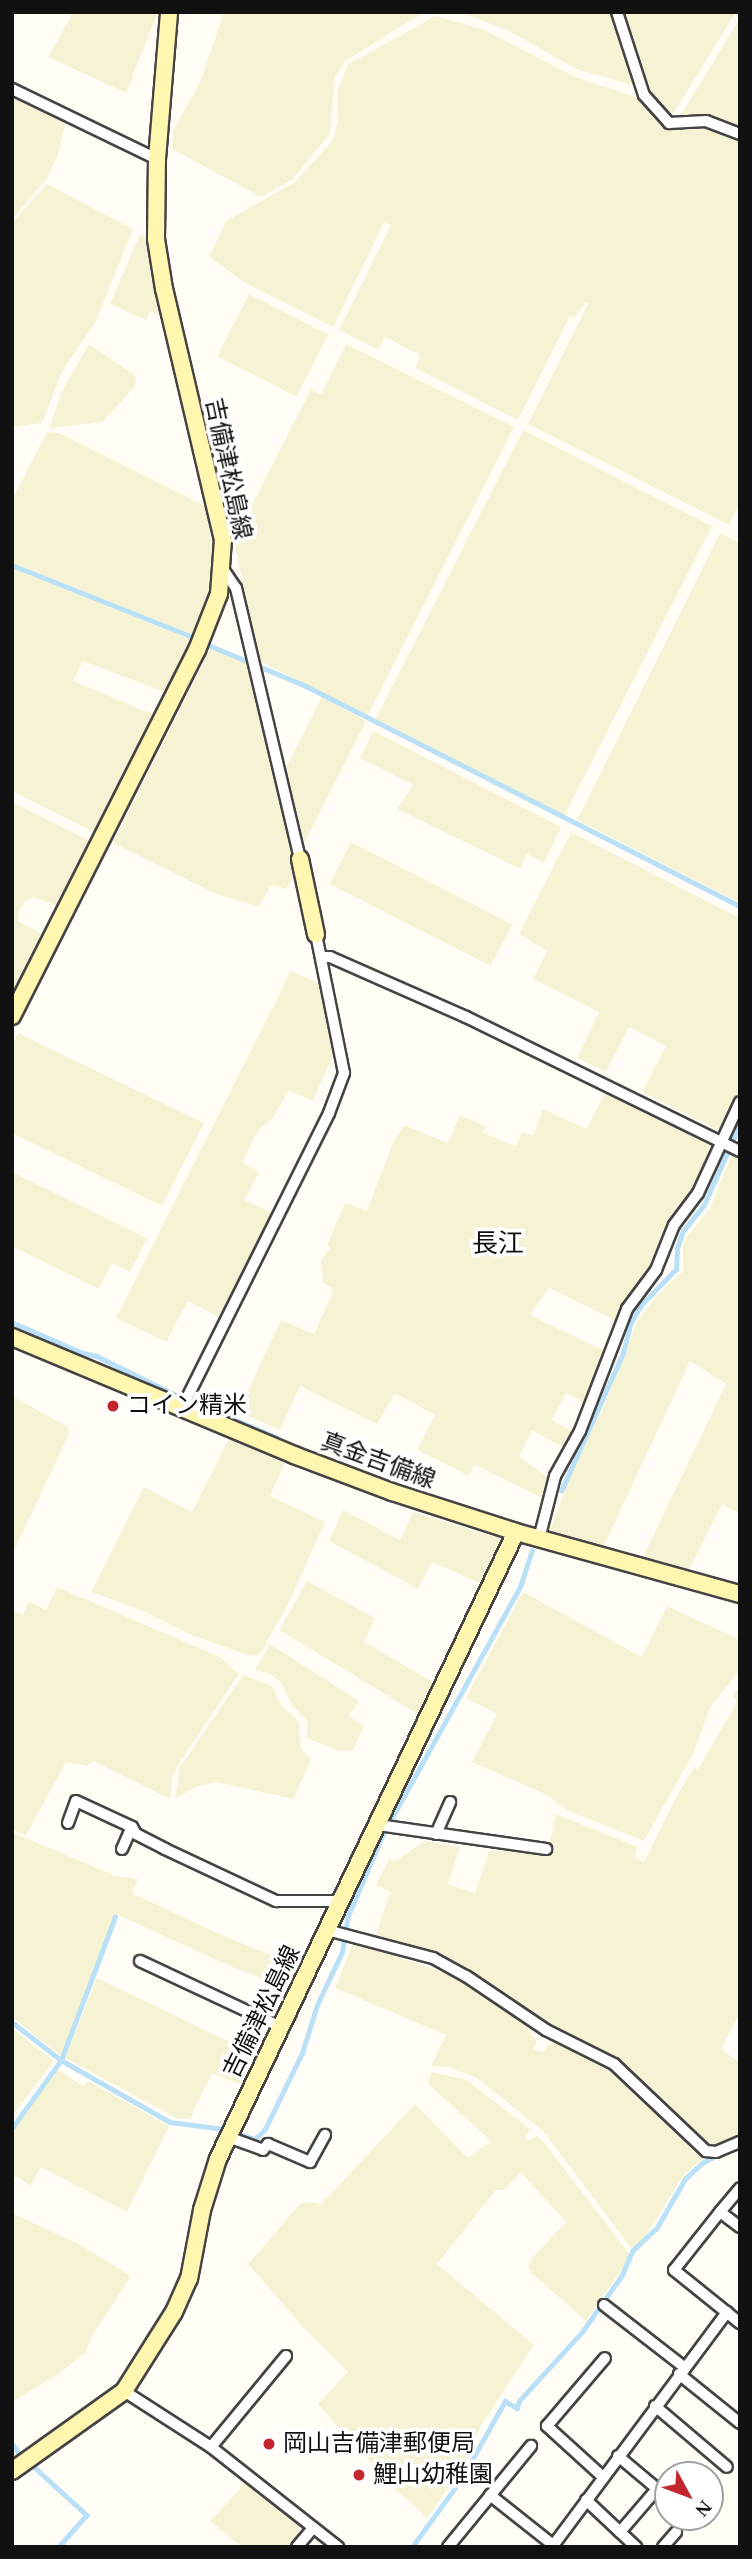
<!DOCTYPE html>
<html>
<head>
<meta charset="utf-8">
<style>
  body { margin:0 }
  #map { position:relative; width:752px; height:2559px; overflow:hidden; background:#fffdf5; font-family:"Times New Roman","Noto Sans JP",serif }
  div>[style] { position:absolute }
  .farmland>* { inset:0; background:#f6f3d4; transform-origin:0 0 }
  .stream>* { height:4.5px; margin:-2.25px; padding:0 2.25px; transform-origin:2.25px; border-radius:2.25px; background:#b9e0f7 }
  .roads { filter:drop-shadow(2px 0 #444) drop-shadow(-2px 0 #444) drop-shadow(0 2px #444) drop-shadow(0 -2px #444) }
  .street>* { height:10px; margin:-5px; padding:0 5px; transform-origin:5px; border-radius:5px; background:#fff }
  .secondary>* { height:16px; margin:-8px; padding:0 8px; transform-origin:8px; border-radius:8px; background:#fff6b0 }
  .dots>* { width:19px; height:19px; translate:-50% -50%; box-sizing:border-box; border:4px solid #fff; border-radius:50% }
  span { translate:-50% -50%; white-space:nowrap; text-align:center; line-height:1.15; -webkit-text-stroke:7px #fff; paint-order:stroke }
  .street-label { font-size:24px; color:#111 }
  .poi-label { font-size:24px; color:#111 }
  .left { translate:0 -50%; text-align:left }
  .neighbourhood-label { font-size:26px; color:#111 }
  .frame { position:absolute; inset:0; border:14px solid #111; pointer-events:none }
  .north { position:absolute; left:654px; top:2461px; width:70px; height:70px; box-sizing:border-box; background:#fff; border:2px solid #a0a0a0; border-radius:50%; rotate:131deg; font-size:19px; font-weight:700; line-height:28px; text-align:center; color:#111 }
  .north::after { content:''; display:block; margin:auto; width:24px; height:32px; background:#c4262e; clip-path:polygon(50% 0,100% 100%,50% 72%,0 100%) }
</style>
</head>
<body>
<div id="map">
  <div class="farmland">
    <i style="clip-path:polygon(73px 12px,158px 12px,126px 93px,48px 57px)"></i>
    <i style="clip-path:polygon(224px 12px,424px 12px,344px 62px,335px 78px,330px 134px,293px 179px,261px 197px,172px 149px,173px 131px,200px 82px)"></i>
    <i style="clip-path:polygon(468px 12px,612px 12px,636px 86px,576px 69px,509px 31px,467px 15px)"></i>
    <i style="clip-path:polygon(624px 12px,736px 12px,673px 114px,651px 96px)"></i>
    <i style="clip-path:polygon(436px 16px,482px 29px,578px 78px,639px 98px,667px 127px,702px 127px,740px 142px,740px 503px,729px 525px,528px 424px,588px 304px,586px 302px,574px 318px,570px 316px,518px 420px,415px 368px,420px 355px,385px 337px,378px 350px,339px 330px,391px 225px,384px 223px,333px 327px,245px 283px,209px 257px,226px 221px,295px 182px,332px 141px,338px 122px,338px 89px,348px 64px)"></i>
    <i style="clip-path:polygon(740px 18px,740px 130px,709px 116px,679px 118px)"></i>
    <i style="clip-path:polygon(12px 93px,66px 120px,58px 155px,46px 180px,12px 219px)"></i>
    <i style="clip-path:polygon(47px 184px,133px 229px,96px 321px,63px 370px,42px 423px,12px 427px,12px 223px)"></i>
    <i style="clip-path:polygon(140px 234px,148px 238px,150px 270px,159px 315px,150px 311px,146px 320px,110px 304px)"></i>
    <i style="left:249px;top:294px;width:89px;height:70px;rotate:27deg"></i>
    <i style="clip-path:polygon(89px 344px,136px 376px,135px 386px,103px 422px,49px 428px,63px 389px)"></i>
    <i style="clip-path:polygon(346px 344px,514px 427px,368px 715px,257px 660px,242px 594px,245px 594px,234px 540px,311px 389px,321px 395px)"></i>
    <i style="left:523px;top:430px;width:212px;height:325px;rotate:27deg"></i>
    <i style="clip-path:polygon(47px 432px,59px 433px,205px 506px,214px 558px,207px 606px,196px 636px,12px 563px,12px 500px)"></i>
    <i style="clip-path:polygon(720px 533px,740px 543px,740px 903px,577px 820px)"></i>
    <i style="clip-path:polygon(12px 568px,194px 641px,167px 693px,83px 661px,73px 681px,155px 715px,95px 833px,12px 791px)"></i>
    <i style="clip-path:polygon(211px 647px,248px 663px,297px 871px,286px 889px,271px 885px,259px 907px,216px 894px,113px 843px)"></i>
    <i style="clip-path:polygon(322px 697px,366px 721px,302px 848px,284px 772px)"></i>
    <i style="clip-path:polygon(373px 731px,561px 827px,544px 863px,527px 854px,520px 869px,397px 809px,413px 785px,360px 758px)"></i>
    <i style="clip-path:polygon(12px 802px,92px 842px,59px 907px,34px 897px,24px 902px,19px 911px,18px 921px,44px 935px,12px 998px)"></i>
    <i style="clip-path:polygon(571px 832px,740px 918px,740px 1098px,722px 1132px,642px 1092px,666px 1046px,629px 1027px,606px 1072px,577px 1058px,599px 1012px,533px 979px,547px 951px,519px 934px)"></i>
    <i style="left:351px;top:842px;width:181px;height:47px;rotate:27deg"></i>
    <i style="clip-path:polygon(291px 971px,325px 986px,338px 1043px,313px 1101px,289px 1090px,273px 1118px,258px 1130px,242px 1163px,259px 1172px,245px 1200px,276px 1215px,224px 1320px,188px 1301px,166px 1342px,116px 1318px)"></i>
    <i style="clip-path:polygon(18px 1033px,204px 1123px,162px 1206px,12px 1133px,12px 1045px)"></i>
    <i style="clip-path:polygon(606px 1090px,714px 1144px,714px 1151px,654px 1269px,619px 1322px,549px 1288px,530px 1315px,611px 1354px,589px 1405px,566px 1393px,552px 1420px,575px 1433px,566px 1449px,532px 1430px,519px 1456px,551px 1480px,546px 1500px,475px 1465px,469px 1476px,417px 1450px,435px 1415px,395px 1393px,377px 1424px,300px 1386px,280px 1430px,238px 1412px,281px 1320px,314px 1334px,334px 1289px,323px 1283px,321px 1260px,330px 1248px,327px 1245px,345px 1203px,367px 1211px,393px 1142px,404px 1125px,448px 1143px,460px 1115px,485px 1126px,483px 1133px,516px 1146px,522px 1132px,533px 1136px,543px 1109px,587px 1129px)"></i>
    <i style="clip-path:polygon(733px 1152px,740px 1156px,740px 1514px,722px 1504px,689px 1570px,642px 1559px,726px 1384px,690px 1361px,603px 1548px,549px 1533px,571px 1474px,604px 1406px,637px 1322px,655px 1297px,683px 1271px,683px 1246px,687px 1236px,709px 1210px)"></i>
    <i style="clip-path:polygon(12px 1172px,147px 1238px,130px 1272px,112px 1263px,99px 1289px,12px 1246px)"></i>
    <i style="clip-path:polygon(12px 1396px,68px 1427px,69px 1434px,15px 1549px,12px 1548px)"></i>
    <i style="clip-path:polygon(229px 1439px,285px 1463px,270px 1496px,325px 1522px,287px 1607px,259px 1655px,250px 1656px,189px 1634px,143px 1611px,91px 1592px,144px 1487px,192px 1512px)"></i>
    <i style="clip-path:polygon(343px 1510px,400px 1540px,413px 1512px,504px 1540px,484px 1585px,432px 1562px,418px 1589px,329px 1541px)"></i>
    <i style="clip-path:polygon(307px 1581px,375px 1618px,364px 1642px,438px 1685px,423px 1717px,279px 1630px)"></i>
    <i style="clip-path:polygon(57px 1587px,220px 1657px,239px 1674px,178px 1765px,173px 1776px,170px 1799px,93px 1761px,87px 1766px,66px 1762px,26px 1836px,12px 1829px,12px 1610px,22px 1615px,29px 1601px,46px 1610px)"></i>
    <i style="clip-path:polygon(523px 1592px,642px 1657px,667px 1606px,740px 1640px,740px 1670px,711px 1706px,694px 1752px,644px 1841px,567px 1810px,545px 1794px,472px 1762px,497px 1714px,466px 1698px)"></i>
    <i style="clip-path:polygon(270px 1644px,359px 1701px,349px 1716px,364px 1726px,353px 1751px,338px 1751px,307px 1738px,307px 1721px,292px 1705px,281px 1682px,268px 1673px,255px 1670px)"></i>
    <i style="clip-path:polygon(243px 1675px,272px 1686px,282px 1706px,299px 1722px,301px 1749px,311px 1759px,294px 1799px,216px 1782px,198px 1786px,175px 1799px,180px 1767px)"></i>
    <i style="clip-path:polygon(740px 1686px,740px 2012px,721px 2049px,740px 2063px,740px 2136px,712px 2147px,638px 2076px,607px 2052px,561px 2035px,461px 1964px,376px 1935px,390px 1892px,376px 1885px,389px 1859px,395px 1861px,425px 1841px,460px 1847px,448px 1884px,475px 1893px,489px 1851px,548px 1852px,556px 1814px,638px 1847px,635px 1857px,644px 1862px,677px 1795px,694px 1768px,698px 1769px,737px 1702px,732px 1696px)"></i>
    <i style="clip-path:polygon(12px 1832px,116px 1876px,138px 1879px,132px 1893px,215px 1932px,302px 1968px,291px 1990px,232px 1967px,116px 1914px,61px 2056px,12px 2017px)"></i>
    <i style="clip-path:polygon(354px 1941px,461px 1979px,525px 2024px,537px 2042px,534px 2049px,543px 2053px,548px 2045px,555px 2043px,611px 2072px,702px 2159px,684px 2175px,640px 2245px,631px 2248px,543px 2131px,477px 2078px,449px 2067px,431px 2066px,446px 2035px,335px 1988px)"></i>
    <i style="clip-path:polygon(97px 1978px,259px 2056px,244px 2086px,212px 2073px,190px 2119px,178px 2119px,65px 2058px)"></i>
    <i style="clip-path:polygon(12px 2028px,54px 2061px,12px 2116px)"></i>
    <i style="clip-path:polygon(56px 2068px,83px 2086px,88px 2081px,169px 2126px,127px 2212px,41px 2167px,30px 2186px,16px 2176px,12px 2182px,12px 2129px)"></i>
    <i style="clip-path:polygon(431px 2072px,467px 2080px,530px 2129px,525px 2137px,528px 2141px,537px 2136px,543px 2141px,631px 2256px,586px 2321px,531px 2273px,528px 2267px,532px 2258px,566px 2222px,521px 2173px,503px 2190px,496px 2190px,437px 2264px,534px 2345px,481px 2426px,461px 2470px,427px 2518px,391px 2485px,318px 2404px,348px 2372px,302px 2326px,248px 2264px,299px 2205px,307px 2202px,321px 2204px,415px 2104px,468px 2158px,491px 2141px,428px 2084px)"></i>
    <i style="clip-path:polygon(12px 2213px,79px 2244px,131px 2276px,91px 2338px,86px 2352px,60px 2373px,12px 2402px)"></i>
    <i style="clip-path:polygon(245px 2483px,298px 2525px,298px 2536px,289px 2547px,242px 2547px,210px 2521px)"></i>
  </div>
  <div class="stream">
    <i style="left:12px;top:565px;width:197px;rotate:21.7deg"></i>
    <i style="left:211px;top:646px;width:103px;rotate:22.8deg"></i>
    <i style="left:306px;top:686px;width:487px;rotate:26.9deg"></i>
    <i style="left:12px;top:1322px;width:77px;rotate:23.6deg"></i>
    <i style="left:83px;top:1353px;width:14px;rotate:12deg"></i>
    <i style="left:97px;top:1356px;width:86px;rotate:26.3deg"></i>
    <i style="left:174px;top:1394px;width:111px;rotate:22.9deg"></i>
    <i style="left:561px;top:1491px;width:151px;rotate:-65.8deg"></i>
    <i style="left:623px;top:1353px;width:32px;rotate:-76deg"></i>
    <i style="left:631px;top:1322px;width:21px;rotate:-59deg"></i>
    <i style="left:642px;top:1304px;width:49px;rotate:-45.8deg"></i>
    <i style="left:676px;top:1269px;width:21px;rotate:-87deg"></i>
    <i style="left:677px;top:1248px;width:18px;rotate:-71deg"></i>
    <i style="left:683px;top:1231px;width:33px;rotate:-51deg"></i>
    <i style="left:704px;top:1205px;width:89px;rotate:-66deg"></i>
    <i style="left:12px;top:2022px;width:62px;rotate:37.8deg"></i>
    <i style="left:61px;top:2060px;width:125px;rotate:29.6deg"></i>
    <i style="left:170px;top:2122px;width:54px;rotate:7.4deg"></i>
    <i style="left:12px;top:2128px;width:84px;rotate:-54.2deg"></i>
    <i style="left:61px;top:2060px;width:153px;rotate:-69.3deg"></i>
    <i style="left:238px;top:2134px;width:18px;rotate:16deg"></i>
    <i style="left:255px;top:2139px;width:14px;rotate:-45deg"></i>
    <i style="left:265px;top:2129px;width:85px;rotate:-64deg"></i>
    <i style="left:302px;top:2053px;width:50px;rotate:-72.6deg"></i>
    <i style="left:317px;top:2005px;width:59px;rotate:-64.7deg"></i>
    <i style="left:342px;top:1952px;width:36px;rotate:-81deg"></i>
    <i style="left:348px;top:1916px;width:89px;rotate:-66.9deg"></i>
    <i style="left:383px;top:1834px;width:282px;rotate:-61deg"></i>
    <i style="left:520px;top:1587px;width:38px;rotate:-72deg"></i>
    <i style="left:12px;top:2443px;width:14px;rotate:56deg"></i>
    <i style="left:33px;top:2466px;width:73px;rotate:42.2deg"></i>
    <i style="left:87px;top:2515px;width:43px;rotate:131.2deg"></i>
    <i style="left:412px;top:2547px;width:82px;rotate:-54deg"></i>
    <i style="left:460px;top:2481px;width:92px;rotate:-60.6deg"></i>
    <i style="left:505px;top:2401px;width:14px;rotate:30deg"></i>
    <i style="left:517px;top:2408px;width:7px;rotate:-74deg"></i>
    <i style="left:519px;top:2401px;width:93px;rotate:-47.6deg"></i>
    <i style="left:582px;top:2332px;width:70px;rotate:-54.9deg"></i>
    <i style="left:622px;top:2275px;width:26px;rotate:-67deg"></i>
    <i style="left:632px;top:2251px;width:33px;rotate:-43deg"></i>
    <i style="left:656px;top:2229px;width:58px;rotate:-59.9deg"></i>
    <i style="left:685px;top:2179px;width:23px;rotate:-43deg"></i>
    <i style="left:702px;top:2163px;width:17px;rotate:-28deg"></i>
  </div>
  <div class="roads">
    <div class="street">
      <i style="left:617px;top:12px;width:87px;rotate:72deg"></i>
      <i style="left:644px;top:95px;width:38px;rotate:48deg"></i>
      <i style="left:669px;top:123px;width:37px;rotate:-3deg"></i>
      <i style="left:706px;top:121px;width:36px;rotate:21deg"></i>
      <i style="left:12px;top:89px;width:161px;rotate:25.8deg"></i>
      <i style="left:223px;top:569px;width:23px;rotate:56deg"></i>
      <i style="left:236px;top:588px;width:278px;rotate:76.7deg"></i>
      <i style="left:322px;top:957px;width:8px"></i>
      <i style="left:330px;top:957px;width:149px;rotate:23.8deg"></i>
      <i style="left:466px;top:1017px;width:305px;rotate:26.1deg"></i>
      <i style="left:182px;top:1408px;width:330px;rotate:-63.5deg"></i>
      <i style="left:329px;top:1113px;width:43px;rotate:-69.4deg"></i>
      <i style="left:344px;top:1073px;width:142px;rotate:-101.4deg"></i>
      <i style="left:539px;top:1539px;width:65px;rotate:-75.7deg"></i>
      <i style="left:555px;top:1476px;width:51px;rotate:-60.9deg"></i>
      <i style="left:580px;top:1431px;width:131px;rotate:-68.9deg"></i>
      <i style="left:627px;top:1309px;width:49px;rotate:-53.4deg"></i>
      <i style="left:656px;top:1270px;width:48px;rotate:-68.2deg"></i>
      <i style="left:674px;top:1225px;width:40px;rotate:-53deg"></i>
      <i style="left:698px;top:1193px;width:100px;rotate:-65.2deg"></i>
      <i style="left:68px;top:1823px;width:23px;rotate:-70deg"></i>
      <i style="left:76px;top:1801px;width:62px;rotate:24.9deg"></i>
      <i style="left:132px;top:1827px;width:8px;rotate:60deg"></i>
      <i style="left:136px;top:1834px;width:33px;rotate:27deg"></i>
      <i style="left:165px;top:1849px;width:123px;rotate:25.1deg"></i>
      <i style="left:276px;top:1901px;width:66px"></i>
      <i style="left:378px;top:1825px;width:170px;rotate:8.1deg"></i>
      <i style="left:436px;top:1834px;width:35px;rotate:-66deg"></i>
      <i style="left:122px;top:1849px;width:24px;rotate:-66deg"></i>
      <i style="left:327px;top:1930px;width:110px;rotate:14.8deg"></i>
      <i style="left:433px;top:1958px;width:38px;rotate:29deg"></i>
      <i style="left:466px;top:1976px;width:97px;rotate:34deg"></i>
      <i style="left:546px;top:2030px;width:76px;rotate:26.6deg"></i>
      <i style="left:614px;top:2064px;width:127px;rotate:43.4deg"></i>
      <i style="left:706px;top:2151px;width:10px;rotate:6deg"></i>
      <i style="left:716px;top:2152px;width:26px;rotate:-23deg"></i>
      <i style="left:140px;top:1961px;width:153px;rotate:25.1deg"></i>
      <i style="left:228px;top:2137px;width:37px;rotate:20deg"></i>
      <i style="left:263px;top:2150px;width:8px;rotate:-50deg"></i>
      <i style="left:268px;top:2144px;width:46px;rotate:23.2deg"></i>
      <i style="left:310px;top:2162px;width:31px;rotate:-61deg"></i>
      <i style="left:720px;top:2212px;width:31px;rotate:-50deg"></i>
      <i style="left:740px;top:2227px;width:25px;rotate:-143deg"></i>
      <i style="left:720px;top:2212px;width:74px;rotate:128.4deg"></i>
      <i style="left:674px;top:2270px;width:85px;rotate:38.8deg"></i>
      <i style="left:604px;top:2305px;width:101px;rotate:37.8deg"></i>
      <i style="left:679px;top:2374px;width:78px;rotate:38.8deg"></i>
      <i style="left:124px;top:2391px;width:103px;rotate:32.8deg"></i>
      <i style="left:211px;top:2447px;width:162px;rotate:38.2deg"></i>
      <i style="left:655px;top:2406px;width:94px;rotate:40.3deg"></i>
      <i style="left:211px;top:2447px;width:118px;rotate:-50.5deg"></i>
      <i style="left:618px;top:2456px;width:65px;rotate:40deg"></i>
      <i style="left:603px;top:2477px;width:76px;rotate:-137.7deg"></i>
      <i style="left:547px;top:2426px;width:89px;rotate:-49.5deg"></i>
      <i style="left:490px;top:2495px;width:80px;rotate:38.4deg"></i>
      <i style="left:586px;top:2500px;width:69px;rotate:43.2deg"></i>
      <i style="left:620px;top:2532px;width:57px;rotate:-49.3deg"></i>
      <i style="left:297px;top:2547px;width:25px;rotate:-50deg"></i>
      <i style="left:448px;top:2547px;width:131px;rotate:-50.6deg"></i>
      <i style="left:552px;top:2547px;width:293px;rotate:-53.3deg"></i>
      <i style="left:663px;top:2547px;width:20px;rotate:-49deg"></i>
    </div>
    <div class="secondary">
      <i style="left:300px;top:859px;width:77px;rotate:78deg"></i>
      <i style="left:12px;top:1016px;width:410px;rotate:-63.2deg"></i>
      <i style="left:197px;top:650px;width:60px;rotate:-68.6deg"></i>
      <i style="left:219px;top:594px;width:54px;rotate:-85.8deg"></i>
      <i style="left:223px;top:540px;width:258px;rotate:-103.2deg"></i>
      <i style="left:164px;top:289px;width:51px;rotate:-99.1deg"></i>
      <i style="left:156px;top:239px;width:80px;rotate:-89.3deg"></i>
      <i style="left:157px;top:159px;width:147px;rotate:-85.3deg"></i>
      <i style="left:12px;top:1337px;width:306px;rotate:22.7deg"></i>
      <i style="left:294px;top:1455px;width:105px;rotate:20.7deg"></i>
      <i style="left:392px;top:1492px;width:130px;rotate:17.9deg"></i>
      <i style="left:516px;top:1532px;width:232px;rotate:15.5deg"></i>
      <i style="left:12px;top:2471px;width:138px;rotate:-35.5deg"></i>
      <i style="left:124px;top:2391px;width:93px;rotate:-57.7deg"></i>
      <i style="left:174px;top:2312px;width:36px;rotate:-66deg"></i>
      <i style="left:189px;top:2279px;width:70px;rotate:-79.3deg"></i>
      <i style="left:202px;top:2210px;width:53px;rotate:-72.6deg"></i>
      <i style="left:218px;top:2159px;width:694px;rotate:-64.58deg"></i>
    </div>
  </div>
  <div class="dots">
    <i style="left:113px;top:1406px;background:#c4262e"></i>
    <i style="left:269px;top:2444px;background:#c4262e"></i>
    <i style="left:359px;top:2475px;background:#c4262e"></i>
  </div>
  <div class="street-label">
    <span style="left:228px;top:469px;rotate:78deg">吉備津松島線</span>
    <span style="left:378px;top:1461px;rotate:20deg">真金吉備線</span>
    <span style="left:262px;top:2012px;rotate:-64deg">吉備津松島線</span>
  </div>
  <div class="poi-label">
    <span class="left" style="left:127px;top:1406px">コイン精米</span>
    <span class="left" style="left:283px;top:2444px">岡山吉備津郵便局</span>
    <span class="left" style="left:373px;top:2475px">鯉山幼稚園</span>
  </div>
  <div class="neighbourhood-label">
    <span style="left:498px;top:1244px">長江</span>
  </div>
  <div class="frame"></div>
  <div class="north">N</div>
</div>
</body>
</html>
